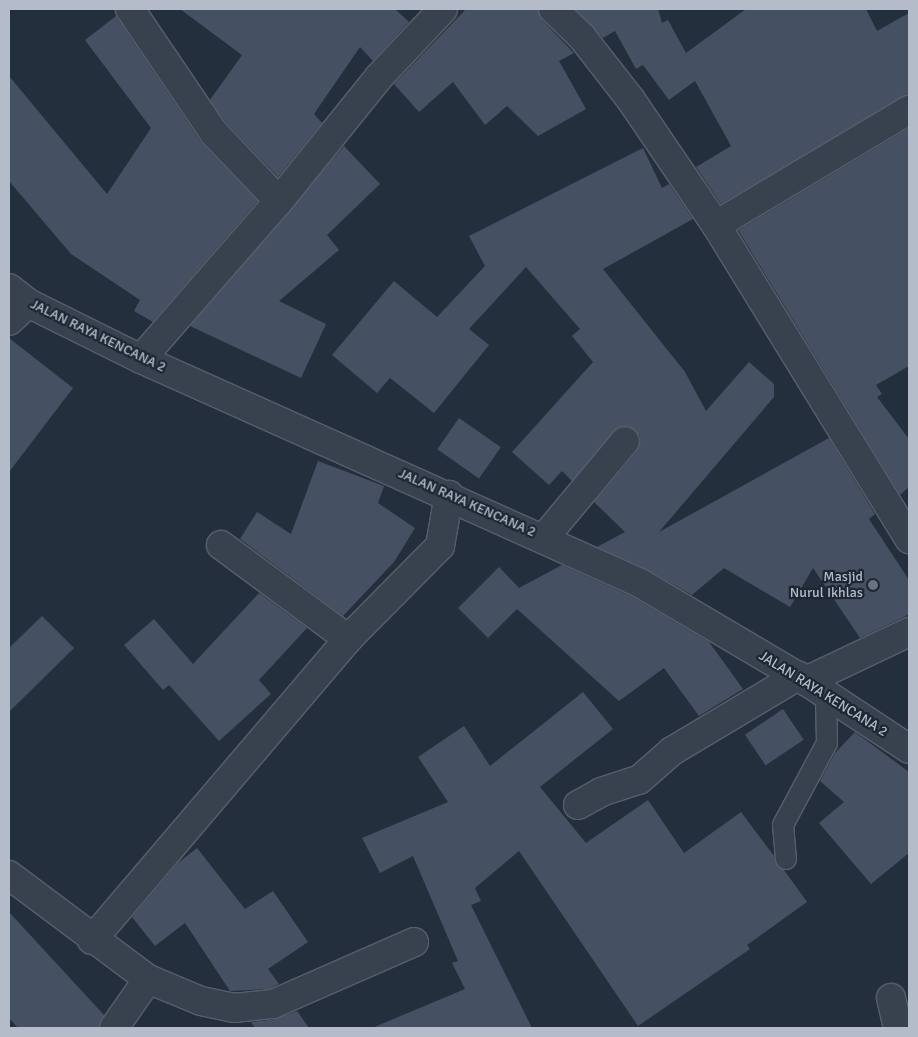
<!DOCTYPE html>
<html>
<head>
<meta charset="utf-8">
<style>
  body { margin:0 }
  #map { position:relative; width:918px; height:1037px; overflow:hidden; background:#242f3e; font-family:Signika,sans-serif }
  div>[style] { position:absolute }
  .building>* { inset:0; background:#455162; transform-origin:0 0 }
  .roads { filter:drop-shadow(1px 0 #565f6c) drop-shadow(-1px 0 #565f6c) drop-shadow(0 1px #565f6c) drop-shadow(0 -1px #565f6c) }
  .service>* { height:20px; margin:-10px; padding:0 10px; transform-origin:10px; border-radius:10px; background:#38414e }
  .minor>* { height:28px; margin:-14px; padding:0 14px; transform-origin:14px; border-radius:14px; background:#38414e }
  .tertiary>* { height:28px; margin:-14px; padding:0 14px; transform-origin:14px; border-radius:14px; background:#38414e }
  .dots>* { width:14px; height:14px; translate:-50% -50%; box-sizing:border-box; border:2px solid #1d2633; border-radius:50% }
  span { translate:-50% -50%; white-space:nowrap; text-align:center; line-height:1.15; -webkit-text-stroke:4.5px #1d2633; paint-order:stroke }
  .street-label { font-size:14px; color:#b4bcc9 }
  .poi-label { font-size:14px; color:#b4bcc9 }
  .right { translate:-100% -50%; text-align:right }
  .frame { position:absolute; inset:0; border:10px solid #b4bcc9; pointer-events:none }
</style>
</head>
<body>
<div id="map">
  <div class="building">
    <i style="clip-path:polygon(180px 9px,395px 9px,409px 22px,373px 61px,360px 47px,314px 114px,322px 123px,278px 177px,226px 123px,210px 100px,242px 55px)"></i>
    <i style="clip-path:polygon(466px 9px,538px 9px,542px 20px,574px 53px,559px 61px,586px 109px,538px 136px,507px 106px,485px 125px,453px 82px,419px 112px,394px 84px)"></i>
    <i style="clip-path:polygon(575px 9px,658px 9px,662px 23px,668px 20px,686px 53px,746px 9px,866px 9px,877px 31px,909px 13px,909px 94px,721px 204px,696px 167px,731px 146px,695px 81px,669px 100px,643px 65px,636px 69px,615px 31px,603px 38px)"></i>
    <i style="clip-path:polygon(116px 16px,201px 142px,258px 201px,153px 322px,134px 311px,140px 300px,71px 254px,9px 181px,9px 76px,107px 194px,151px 128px,85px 40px)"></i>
    <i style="clip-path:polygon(909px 128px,909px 366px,876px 385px,882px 394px,877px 397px,909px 439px,909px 487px,900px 495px,738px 230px)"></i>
    <i style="clip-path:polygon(344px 146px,380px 184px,327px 235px,339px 250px,279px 301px,326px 324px,301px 378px,190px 326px)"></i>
    <i style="clip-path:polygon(643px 148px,662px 188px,669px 184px,693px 219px,603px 269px,685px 372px,706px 411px,749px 362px,774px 384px,774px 397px,659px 532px,829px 438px,875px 514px,869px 519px,909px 580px,909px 614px,904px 617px,860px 638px,813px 568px,790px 607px,724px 568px,692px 595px,646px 569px,597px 547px,625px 532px,594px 502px,637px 451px,640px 436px,628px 426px,619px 427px,572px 481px,562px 471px,549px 485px,512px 452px,593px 362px,572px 336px,580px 329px,526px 267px,469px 329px,489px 345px,434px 413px,390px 378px,377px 393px,332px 355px,394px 281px,437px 317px,485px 266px,469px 236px)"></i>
    <i style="clip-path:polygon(9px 338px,73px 388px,9px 472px)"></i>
    <i style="left:459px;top:418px;width:51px;height:38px;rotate:35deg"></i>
    <i style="clip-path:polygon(318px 461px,384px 486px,378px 503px,415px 528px,394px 562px,343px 616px,240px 539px,257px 512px,291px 534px)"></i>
    <i style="clip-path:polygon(562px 565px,633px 597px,709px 642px,743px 689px,699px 716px,664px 668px,619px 701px,517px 609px,488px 638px,458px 608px,499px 567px,519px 588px)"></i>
    <i style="clip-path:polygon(259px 593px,307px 628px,259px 680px,271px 694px,219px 741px,169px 685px,163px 690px,124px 645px,154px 619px,193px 664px)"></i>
    <i style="clip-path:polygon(42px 616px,74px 648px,9px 712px,9px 648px)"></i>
    <i style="clip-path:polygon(583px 692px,613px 729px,540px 787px,586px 843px,648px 800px,684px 853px,741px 812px,774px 856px,777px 866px,784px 870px,807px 902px,747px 945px,750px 949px,638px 1026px,519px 851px,475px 888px,481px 901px,471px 905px,532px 1028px,372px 1028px,465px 989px,452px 963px,458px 961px,413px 856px,380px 873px,362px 838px,448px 802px,418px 757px,464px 726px,490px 766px)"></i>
    <i style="left:783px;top:709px;width:37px;height:46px;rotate:56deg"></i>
    <i style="clip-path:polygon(855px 732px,909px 772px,909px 853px,871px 884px,819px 823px,844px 802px,820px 781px,835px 753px)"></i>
    <i style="clip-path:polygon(197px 848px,245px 909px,273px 891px,308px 942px,268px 969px,279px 984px,269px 989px,230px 991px,185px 923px,155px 946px,132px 917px,178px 863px)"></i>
    <i style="clip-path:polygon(9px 912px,104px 1015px,99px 1028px,18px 1028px,9px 1018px)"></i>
    <i style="clip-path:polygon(297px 1011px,309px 1028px,255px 1028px,251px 1022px,275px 1019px)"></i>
  </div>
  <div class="roads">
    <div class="service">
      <i style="left:786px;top:859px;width:34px;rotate:-95deg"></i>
      <i style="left:783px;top:825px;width:93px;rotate:-61.8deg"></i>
      <i style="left:827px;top:743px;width:49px;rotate:-91.2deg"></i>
    </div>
    <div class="minor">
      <i style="left:130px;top:9px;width:150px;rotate:55.9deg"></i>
      <i style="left:214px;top:133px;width:94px;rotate:46.3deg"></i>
      <i style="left:553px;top:9px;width:40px;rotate:44deg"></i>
      <i style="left:582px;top:37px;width:80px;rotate:52.1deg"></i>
      <i style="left:631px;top:100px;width:151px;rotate:55.8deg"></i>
      <i style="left:716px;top:225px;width:369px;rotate:58.4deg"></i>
      <i style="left:716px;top:225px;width:225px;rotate:-30.8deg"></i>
      <i style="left:9px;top:321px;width:26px;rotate:-43deg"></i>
      <i style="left:141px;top:359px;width:210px;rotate:-48.9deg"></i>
      <i style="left:279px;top:201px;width:159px;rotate:-51.1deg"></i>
      <i style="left:379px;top:77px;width:93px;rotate:-46.7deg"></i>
      <i style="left:544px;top:538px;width:126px;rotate:-50.1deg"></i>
      <i style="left:221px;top:545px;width:158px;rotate:36.5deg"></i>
      <i style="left:806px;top:681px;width:114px;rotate:-25.4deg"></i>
      <i style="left:578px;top:805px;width:26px;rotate:-29deg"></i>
      <i style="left:601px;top:792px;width:40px;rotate:-18deg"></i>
      <i style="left:639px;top:780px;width:44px;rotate:-41.3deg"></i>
      <i style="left:672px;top:751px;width:147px;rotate:-30.8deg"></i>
      <i style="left:9px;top:875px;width:174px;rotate:36.8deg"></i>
      <i style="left:92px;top:940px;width:395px;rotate:-49.6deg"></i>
      <i style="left:348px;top:639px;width:131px;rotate:-45.3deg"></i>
      <i style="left:440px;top:546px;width:52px;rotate:-80deg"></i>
      <i style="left:891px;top:998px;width:31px;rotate:77deg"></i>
      <i style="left:114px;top:1028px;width:60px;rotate:-55.2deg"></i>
      <i style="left:148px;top:979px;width:57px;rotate:22.5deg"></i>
      <i style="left:201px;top:1001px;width:34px;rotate:12deg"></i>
      <i style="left:234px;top:1008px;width:39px;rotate:-6deg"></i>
      <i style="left:273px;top:1004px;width:154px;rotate:-23.7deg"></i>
    </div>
    <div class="tertiary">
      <i style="left:9px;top:288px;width:24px;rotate:38deg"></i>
      <i style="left:28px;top:303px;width:126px;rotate:26.4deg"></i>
      <i style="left:141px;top:359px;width:547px;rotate:24.18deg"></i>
      <i style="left:640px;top:583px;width:193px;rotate:30.6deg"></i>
      <i style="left:806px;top:681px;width:123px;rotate:33.4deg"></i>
    </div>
  </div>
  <div class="dots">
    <i style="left:873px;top:585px;background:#6b7280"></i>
  </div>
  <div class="street-label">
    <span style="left:98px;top:336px;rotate:26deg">JALAN RAYA KENCANA 2</span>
    <span style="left:467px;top:503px;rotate:24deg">JALAN RAYA KENCANA 2</span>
    <span style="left:823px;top:694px;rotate:32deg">JALAN RAYA KENCANA 2</span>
  </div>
  <div class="poi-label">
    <span class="right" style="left:863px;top:585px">Masjid<br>Nurul Ikhlas</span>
  </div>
  <div class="frame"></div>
</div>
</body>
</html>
